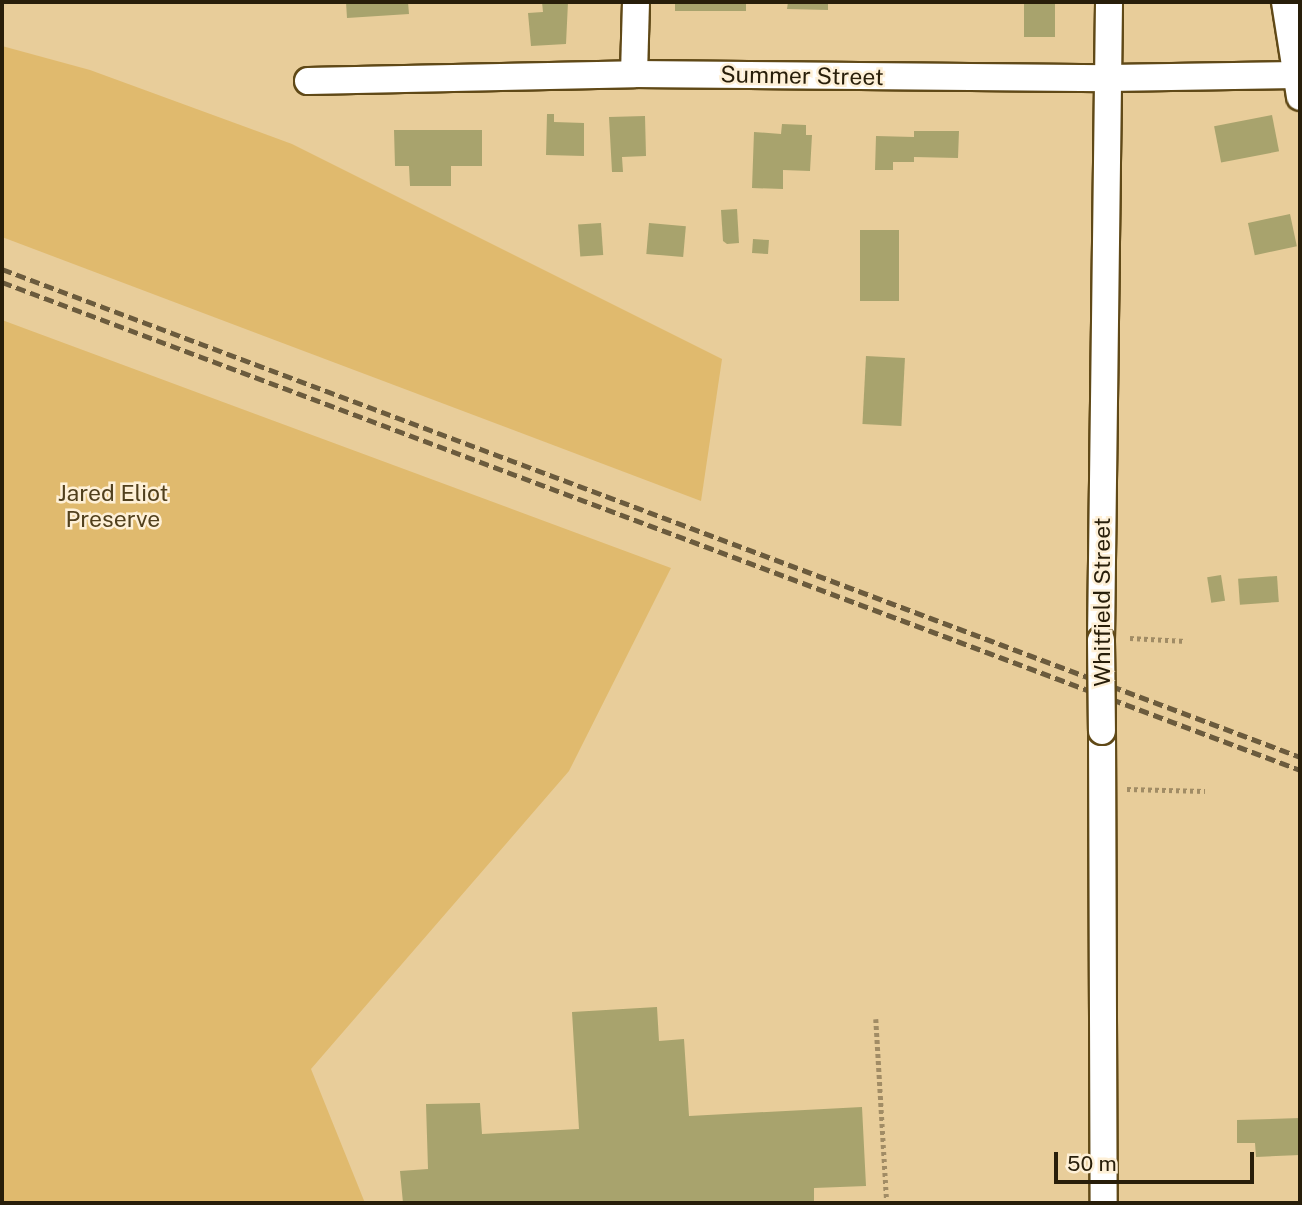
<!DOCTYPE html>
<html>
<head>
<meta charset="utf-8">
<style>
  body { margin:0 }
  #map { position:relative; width:1302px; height:1205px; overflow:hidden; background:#e8cd9a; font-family:"Public Sans",sans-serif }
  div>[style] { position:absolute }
  .green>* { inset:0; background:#e0ba6e }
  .building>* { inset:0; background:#a8a36d; transform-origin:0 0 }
  .path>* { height:4.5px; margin-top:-2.25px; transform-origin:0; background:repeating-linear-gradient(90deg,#a18c65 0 3.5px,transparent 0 7px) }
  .roads { filter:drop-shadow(2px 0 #604917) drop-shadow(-2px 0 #604917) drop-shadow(0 2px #604917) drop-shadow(0 -2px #604917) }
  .street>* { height:26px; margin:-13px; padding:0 13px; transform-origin:13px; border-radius:13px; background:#fff }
  .rail>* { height:5px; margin-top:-2.5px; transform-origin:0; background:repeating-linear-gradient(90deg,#6b5b3d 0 10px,transparent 0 15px) }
  .bridges { filter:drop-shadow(2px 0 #604917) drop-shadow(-2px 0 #604917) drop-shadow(0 2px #604917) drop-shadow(0 -2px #604917) }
  .street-bridge>* { height:26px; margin:-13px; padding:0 13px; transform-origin:13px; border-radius:13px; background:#fff }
  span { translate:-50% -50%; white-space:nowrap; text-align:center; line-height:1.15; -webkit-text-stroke:5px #fef0d7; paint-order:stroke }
  .street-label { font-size:23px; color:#281e0a }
  .park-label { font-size:23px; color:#51401d }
  .frame { position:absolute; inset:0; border:4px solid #281e0a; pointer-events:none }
  .scale { position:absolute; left:1054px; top:1152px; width:200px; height:32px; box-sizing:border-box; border:4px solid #281e0a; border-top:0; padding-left:9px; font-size:21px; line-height:24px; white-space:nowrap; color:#281e0a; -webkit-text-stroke:5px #fef0d7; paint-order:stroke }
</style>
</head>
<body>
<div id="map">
  <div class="green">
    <i style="clip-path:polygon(2px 46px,90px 70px,292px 144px,722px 359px,701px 501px,2px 237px)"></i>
    <i style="clip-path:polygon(2px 320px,671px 568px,569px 771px,311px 1069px,365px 1203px,2px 1203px)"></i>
  </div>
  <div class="building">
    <i style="clip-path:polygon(346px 2px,408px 2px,409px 14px,347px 18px)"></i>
    <i style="clip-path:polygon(542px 2px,568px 2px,566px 44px,531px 46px,528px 13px,543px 12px)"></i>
    <i style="left:675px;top:2px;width:71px;height:9px"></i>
    <i style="clip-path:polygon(788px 2px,828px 2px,828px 10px,787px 9px)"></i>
    <i style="left:1024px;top:2px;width:31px;height:35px"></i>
    <i style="clip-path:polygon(547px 114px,554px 114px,554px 122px,584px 123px,584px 156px,546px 155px)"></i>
    <i style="left:1272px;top:115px;width:37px;height:59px;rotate:79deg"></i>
    <i style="clip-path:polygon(645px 116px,646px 156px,622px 157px,623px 172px,612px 172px,609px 117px)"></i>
    <i style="clip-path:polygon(782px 124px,806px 125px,806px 135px,812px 135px,810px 171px,783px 170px,783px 189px,752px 188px,754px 132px,781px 134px)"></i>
    <i style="clip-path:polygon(394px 130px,482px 130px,482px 166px,451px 166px,451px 186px,410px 186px,409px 166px,395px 166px)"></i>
    <i style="clip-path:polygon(914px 131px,959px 131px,958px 158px,914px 157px,914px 162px,893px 162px,893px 170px,875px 170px,876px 136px,914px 137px)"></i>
    <i style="clip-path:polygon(737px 209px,739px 243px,727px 244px,723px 241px,721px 210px)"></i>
    <i style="left:1290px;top:214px;width:33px;height:43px;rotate:78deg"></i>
    <i style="left:601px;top:223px;width:32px;height:23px;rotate:86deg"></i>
    <i style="left:649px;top:223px;width:37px;height:31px;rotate:5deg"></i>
    <i style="left:860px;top:230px;width:39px;height:71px"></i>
    <i style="left:753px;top:239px;width:16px;height:14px;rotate:4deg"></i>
    <i style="left:866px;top:356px;width:39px;height:68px;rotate:3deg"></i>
    <i style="left:1221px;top:575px;width:26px;height:14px;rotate:81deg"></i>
    <i style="left:1277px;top:576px;width:26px;height:39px;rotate:86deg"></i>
    <i style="clip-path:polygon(657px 1007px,659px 1041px,684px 1039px,689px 1116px,862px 1107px,866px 1186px,814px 1188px,814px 1203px,403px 1203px,400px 1171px,428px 1169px,426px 1104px,480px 1103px,482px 1134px,579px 1129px,572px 1012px)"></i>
    <i style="clip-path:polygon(1300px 1118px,1300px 1155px,1256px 1157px,1255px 1143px,1237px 1143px,1237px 1120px)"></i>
  </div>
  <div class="path">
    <i style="left:1130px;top:638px;width:56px;rotate:3.1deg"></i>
    <i style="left:1127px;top:789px;width:78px;rotate:1.5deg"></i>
    <i style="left:876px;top:1019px;width:184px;rotate:86.6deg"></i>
  </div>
  <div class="roads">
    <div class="street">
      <i style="left:1285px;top:2px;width:96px;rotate:81deg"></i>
      <i style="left:634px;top:74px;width:72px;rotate:-88.4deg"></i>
      <i style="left:308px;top:81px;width:326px;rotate:-1.2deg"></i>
      <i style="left:634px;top:74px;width:475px;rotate:0.5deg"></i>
      <i style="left:1109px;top:78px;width:187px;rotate:-0.9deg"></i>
      <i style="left:1101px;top:640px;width:638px;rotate:-89.28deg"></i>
      <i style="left:1102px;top:731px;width:472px;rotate:89.8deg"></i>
    </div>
  </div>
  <div class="rail">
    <i style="left:2px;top:269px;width:1387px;rotate:20.6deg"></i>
    <i style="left:2px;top:282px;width:1387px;rotate:20.6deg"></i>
  </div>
  <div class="bridges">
    <div class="street-bridge">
      <i style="left:1101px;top:640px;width:91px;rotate:89.4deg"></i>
    </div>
  </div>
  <div class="street-label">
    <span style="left:802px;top:76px;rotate:1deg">Summer Street</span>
    <span style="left:1102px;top:602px;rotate:-90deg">Whitfield Street</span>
  </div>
  <div class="park-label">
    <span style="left:113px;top:506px">Jared Eliot<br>Preserve</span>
  </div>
  <div class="frame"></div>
  <div class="scale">50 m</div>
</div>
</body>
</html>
